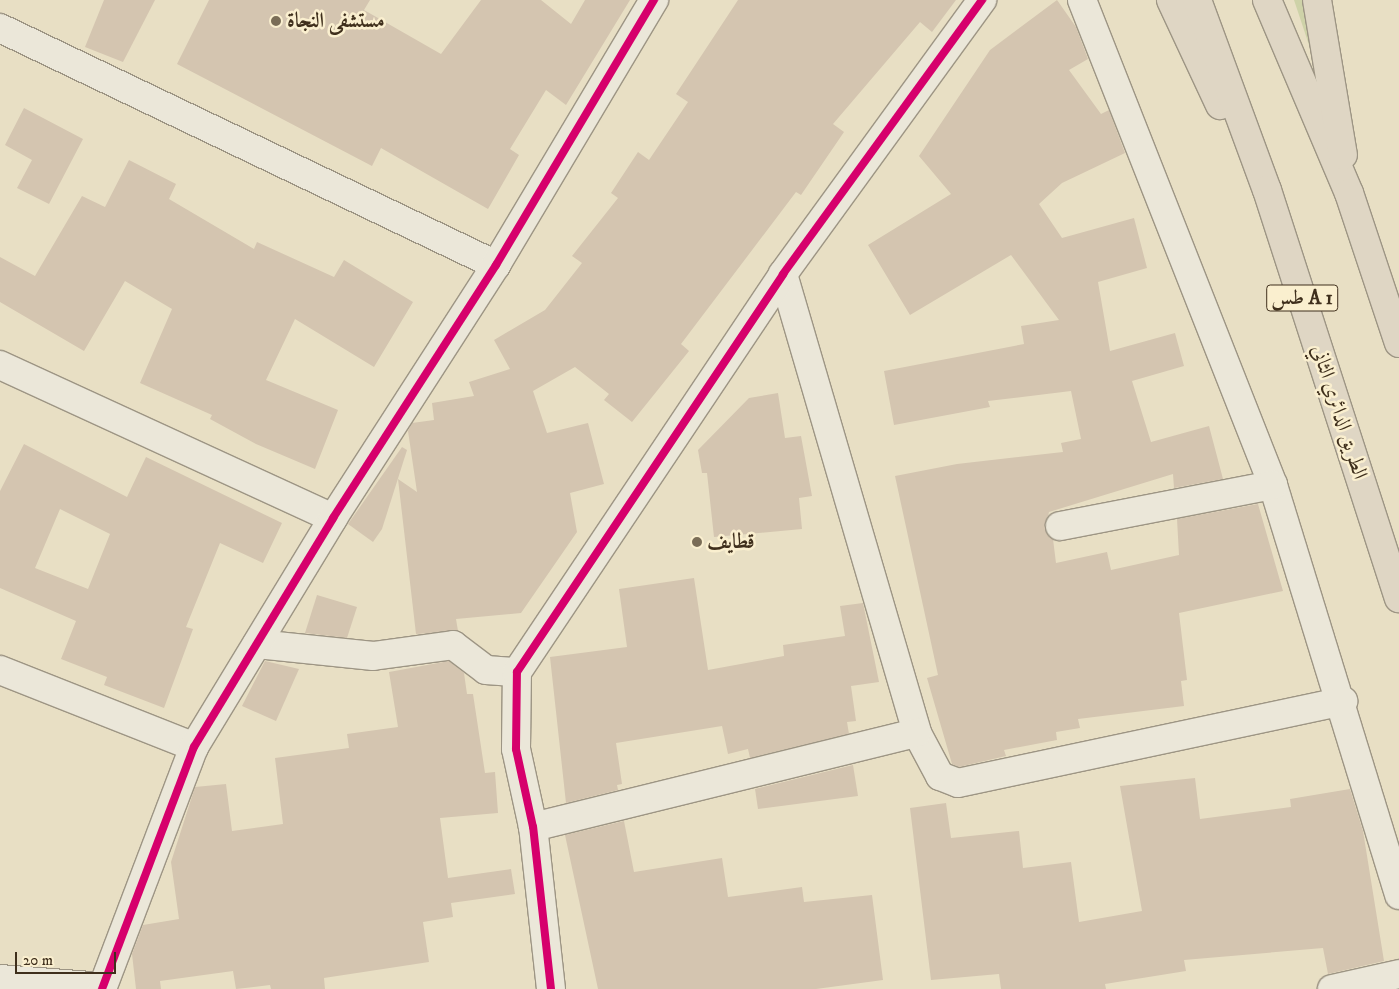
<!DOCTYPE html>
<html>
<head>
<meta charset="utf-8">
<style>
  body { margin:0 }
  #map { position:relative; width:1399px; height:989px; overflow:hidden; background:#e8dfc4; font-family:"IM FELL DW Pica",Amiri,serif }
  div>[style] { position:absolute }
  .green>* { inset:0; background:#ced2a8 }
  .building>* { inset:0; background:#d4c5b0 }
  .roads { filter:drop-shadow(1px 0 #9d9584) drop-shadow(-1px 0 #9d9584) drop-shadow(0 1px #9d9584) drop-shadow(0 -1px #9d9584) }
  .minor>* { height:28px; margin:-14px; padding:0 14px; transform-origin:14px; border-radius:14px; background:#ebe7d9 }
  .highway>* { height:28px; margin:-14px; padding:0 14px; transform-origin:14px; border-radius:14px; background:#dfd6c4 }
  .cycleway>* { height:8px; margin:-4px; padding:0 4px; transform-origin:4px; border-radius:4px; background:#d6006c }
  .dots>* { width:14px; height:14px; translate:-50% -50%; box-sizing:border-box; border:2px solid #faefcf; border-radius:50% }
  span { translate:-50% -50%; white-space:nowrap; text-align:center; line-height:1.15; -webkit-text-stroke:5px #faefcf; paint-order:stroke }
  .shield-label span { padding:1px 4px; background:#faefcf; border:1px solid; border-radius:4px; -webkit-text-stroke-width:0 }
  .shield-label { font-size:20px; color:#3f2f1c; font-weight:700 }
  .poi-label { font-size:21px; color:#3f2f1c; font-weight:700 }
  .left { translate:0 -50%; text-align:left }
  .street-label { font-size:21px; color:#3f2f1c }
  .scale { position:absolute; left:15px; top:952px; width:101px; height:22px; box-sizing:border-box; border:2px solid #3f2f1c; border-top:0; padding-left:6px; font-size:15px; line-height:18px; white-space:nowrap; color:#3f2f1c; -webkit-text-stroke:4px #faefcf; paint-order:stroke }
</style>
</head>
<body>
<div id="map">
  <div class="green">
    <i style="clip-path:polygon(1294px 0,1317px 0,1317px 69px)"></i>
  </div>
  <div class="building">
    <i style="clip-path:polygon(104px 0,155px 0,123px 62px,85px 47px)"></i>
    <i style="clip-path:polygon(209px 0,370px 0,364px 10px,441px 54px,481px 0,541px 0,571px 24px,585px 0,630px 0,566px 105px,546px 90px,510px 149px,519px 155px,488px 209px,381px 148px,372px 166px,177px 64px)"></i>
    <i style="clip-path:polygon(738px 0,956px 0,932px 32px,920px 22px,833px 124px,844px 132px,801px 195px,796px 192px,681px 344px,689px 351px,632px 422px,604px 400px,609px 394px,575px 367px,533px 391px,547px 433px,588px 423px,604px 484px,570px 493px,577px 532px,521px 613px,456px 619px,458px 631px,416px 634px,398px 479px,417px 492px,408px 431px,412px 423px,434px 420px,432px 403px,474px 396px,469px 382px,510px 369px,494px 340px,545px 310px,582px 263px,572px 256px,618px 198px,611px 193px,638px 152px,649px 160px,688px 102px,676px 94px)"></i>
    <i style="clip-path:polygon(1057px 0,1076px 27px,1088px 59px,1069px 70px,1101px 114px,1109px 110px,1125px 153px,1062px 183px,1039px 204px,1062px 238px,1134px 218px,1147px 268px,1098px 282px,1110px 351px,1175px 333px,1184px 366px,1132px 381px,1151px 442px,1209px 426px,1223px 479px,1174px 488px,1173px 474px,1049px 512px,1045px 528px,1053px 539px,1056px 563px,1107px 552px,1111px 570px,1179px 555px,1177px 519px,1258px 504px,1283px 591px,1179px 613px,1187px 680px,1181px 681px,1184px 706px,1078px 719px,1080px 728px,1056px 732px,1057px 740px,1004px 750px,1006px 756px,959px 767px,952px 764px,927px 678px,938px 675px,895px 476px,957px 464px,1063px 452px,1061px 443px,1081px 439px,1071px 391px,988px 401px,990px 407px,894px 425px,884px 371px,1024px 344px,1021px 326px,1059px 320px,1011px 255px,910px 315px,868px 245px,951px 194px,919px 156px,990px 50px)"></i>
    <i style="clip-path:polygon(24px 108px,83px 139px,49px 204px,17px 188px,32px 160px,5px 145px)"></i>
    <i style="clip-path:polygon(129px 160px,176px 184px,169px 199px,254px 249px,257px 242px,334px 277px,344px 260px,413px 302px,374px 367px,295px 319px,266px 380px,338px 410px,315px 469px,256px 444px,210px 419px,212px 415px,140px 383px,172px 309px,125px 281px,84px 351px,0 302px,0 257px,35px 276px,82px 196px,105px 207px)"></i>
    <i style="clip-path:polygon(778px 393px,785px 438px,801px 436px,812px 496px,799px 498px,802px 529px,714px 537px,707px 473px,702px 473px,698px 450px,749px 398px)"></i>
    <i style="clip-path:polygon(evenodd,24px 444px,127px 497px,146px 457px,282px 523px,263px 563px,220px 543px,186px 627px,193px 629px,164px 708px,104px 685px,107px 677px,61px 659px,76px 621px,0 588px,0 491px,24px 444px,60px 509px,110px 534px,88px 589px,35px 568px,60px 509px)"></i>
    <i style="clip-path:polygon(402px 447px,407px 450px,382px 529px,373px 542px,348px 524px)"></i>
    <i style="clip-path:polygon(694px 578px,708px 670px,784px 656px,783px 645px,845px 636px,840px 606px,863px 603px,879px 682px,851px 686px,856px 721px,847px 722px,849px 734px,750px 758px,748px 749px,728px 754px,722px 726px,616px 743px,622px 784px,617px 785px,618px 790px,566px 803px,550px 657px,627px 647px,619px 589px)"></i>
    <i style="clip-path:polygon(317px 595px,357px 607px,347px 638px,305px 633px)"></i>
    <i style="clip-path:polygon(265px 661px,299px 669px,276px 721px,242px 706px)"></i>
    <i style="clip-path:polygon(449px 661px,464px 673px,467px 694px,473px 694px,485px 773px,495px 772px,498px 813px,440px 818px,448px 878px,511px 869px,515px 894px,451px 903px,453px 917px,423px 922px,429px 962px,324px 978px,325px 989px,271px 989px,270px 985px,236px 989px,233px 971px,160px 981px,161px 989px,136px 989px,132px 954px,143px 925px,179px 919px,171px 862px,195px 787px,226px 784px,232px 831px,283px 824px,275px 758px,349px 748px,347px 734px,398px 727px,389px 672px)"></i>
    <i style="clip-path:polygon(853px 765px,858px 796px,758px 809px,755px 789px)"></i>
    <i style="clip-path:polygon(1195px 778px,1200px 819px,1291px 807px,1290px 799px,1350px 789px,1363px 831px,1384px 961px,1328px 974px,1323px 948px,1184px 960px,1186px 971px,1105px 984px,1106px 989px,1001px 989px,999px 974px,931px 980px,910px 808px,946px 803px,951px 838px,1019px 831px,1023px 868px,1071px 862px,1079px 922px,1142px 911px,1120px 786px)"></i>
    <i style="clip-path:polygon(624px 821px,634px 872px,722px 858px,728px 897px,802px 887px,804px 902px,872px 895px,883px 980px,816px 989px,598px 989px,565px 835px)"></i>
  </div>
  <div class="roads">
    <div class="minor">
      <i style="left:1082px;top:0;width:521px;rotate:68.5deg"></i>
      <i style="left:1273px;top:485px;width:429px;rotate:72.9deg"></i>
      <i style="left:0;top:28px;width:550px;rotate:25.54deg"></i>
      <i style="left:783px;top:274px;width:478px;rotate:73.7deg"></i>
      <i style="left:917px;top:733px;width:49px;rotate:61.9deg"></i>
      <i style="left:940px;top:776px;width:19px;rotate:21deg"></i>
      <i style="left:958px;top:783px;width:394px;rotate:-12deg"></i>
      <i style="left:0;top:365px;width:366px;rotate:24.7deg"></i>
      <i style="left:1060px;top:526px;width:217px;rotate:-10.9deg"></i>
      <i style="left:257px;top:644px;width:117px;rotate:5.9deg"></i>
      <i style="left:373px;top:656px;width:81px;rotate:-7.8deg"></i>
      <i style="left:453px;top:645px;width:41px;rotate:37.1deg"></i>
      <i style="left:486px;top:670px;width:31px;rotate:4deg"></i>
      <i style="left:0;top:670px;width:209px;rotate:21.6deg"></i>
      <i style="left:533px;top:827px;width:395px;rotate:-13.8deg"></i>
      <i style="left:0;top:979px;width:103px;rotate:4.4deg"></i>
      <i style="left:102px;top:989px;width:259px;rotate:-69.2deg"></i>
      <i style="left:194px;top:747px;width:268px;rotate:-58.7deg"></i>
      <i style="left:333px;top:518px;width:301px;rotate:-57.2deg"></i>
      <i style="left:496px;top:265px;width:309px;rotate:-59.2deg"></i>
      <i style="left:551px;top:989px;width:163px;rotate:-96.3deg"></i>
      <i style="left:533px;top:827px;width:80px;rotate:-102.3deg"></i>
      <i style="left:516px;top:749px;width:77px;rotate:-89.3deg"></i>
      <i style="left:517px;top:672px;width:479px;rotate:-56.2deg"></i>
      <i style="left:783px;top:274px;width:339px;rotate:-54deg"></i>
      <i style="left:1332px;top:989px;width:69px;rotate:-12.6deg"></i>
    </div>
    <div class="highway">
      <i style="left:1171px;top:0;width:116px;rotate:65deg"></i>
      <i style="left:1197px;top:0;width:202px;rotate:69.8deg"></i>
      <i style="left:1267px;top:190px;width:429px;rotate:72.1deg"></i>
      <i style="left:1267px;top:0;width:210px;rotate:67deg"></i>
      <i style="left:1349px;top:193px;width:158px;rotate:71.6deg"></i>
      <i style="left:1317px;top:0;width:157px;rotate:80.5deg"></i>
    </div>
  </div>
  <div class="cycleway">
    <i style="left:102px;top:989px;width:259px;rotate:-69.2deg"></i>
    <i style="left:194px;top:747px;width:268px;rotate:-58.7deg"></i>
    <i style="left:333px;top:518px;width:301px;rotate:-57.2deg"></i>
    <i style="left:496px;top:265px;width:309px;rotate:-59.2deg"></i>
    <i style="left:551px;top:989px;width:163px;rotate:-96.3deg"></i>
    <i style="left:533px;top:827px;width:80px;rotate:-102.3deg"></i>
    <i style="left:516px;top:749px;width:77px;rotate:-89.3deg"></i>
    <i style="left:517px;top:672px;width:479px;rotate:-56.2deg"></i>
    <i style="left:783px;top:274px;width:339px;rotate:-54deg"></i>
  </div>
  <div class="dots">
    <i style="left:276px;top:21px;background:#7a6d57"></i>
    <i style="left:697px;top:542px;background:#7a6d57"></i>
  </div>
  <div class="shield-label">
    <span style="left:1302px;top:298px">طس A 1</span>
  </div>
  <div class="poi-label">
    <span class="left" style="left:287px;top:21px">مستشفى النجاة</span>
    <span class="left" style="left:707px;top:542px">قطايف</span>
  </div>
  <div class="street-label">
    <span style="left:1339px;top:412px;rotate:72deg">الطريق الدائري الثاني</span>
  </div>
  <div class="scale">20 m</div>
</div>
</body>
</html>
